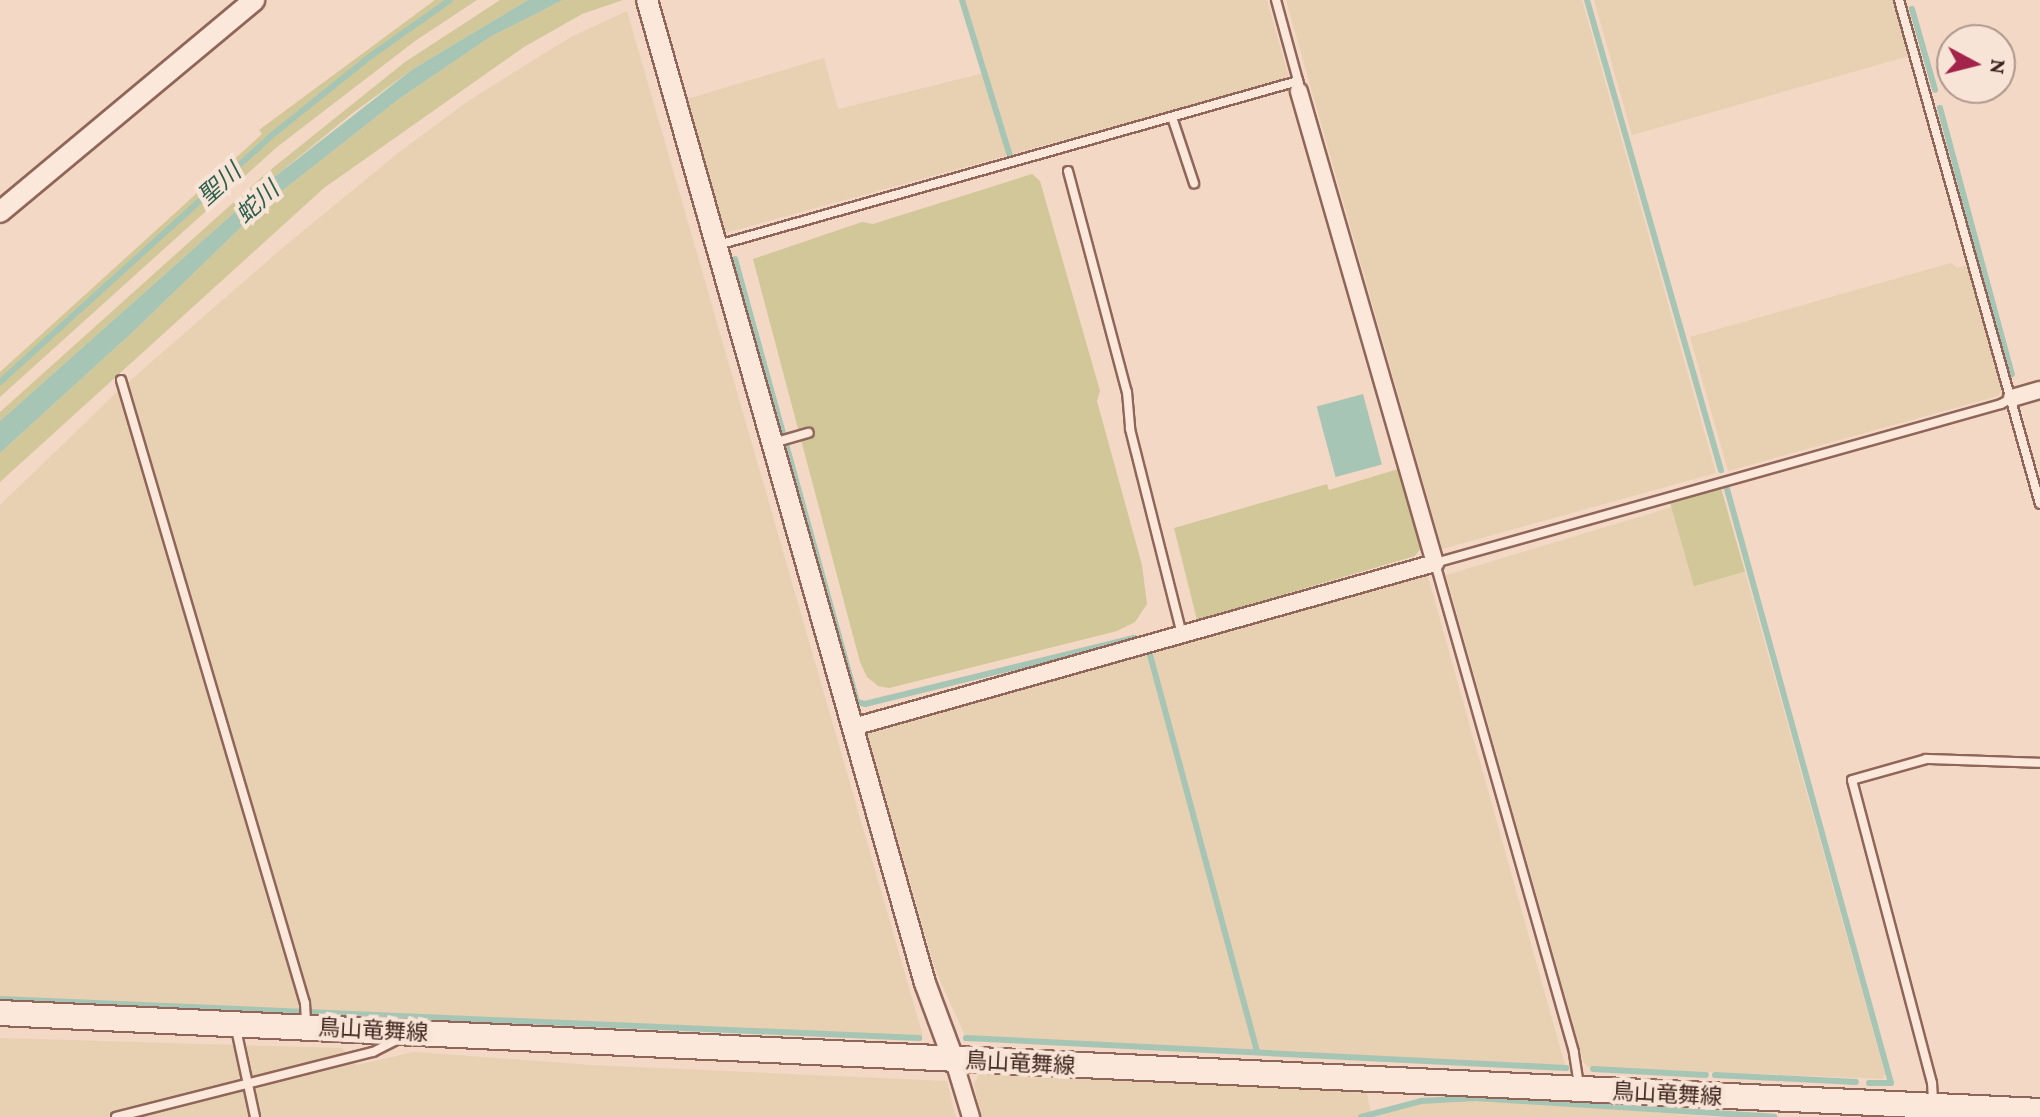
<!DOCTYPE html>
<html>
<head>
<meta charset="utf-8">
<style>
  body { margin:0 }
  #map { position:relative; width:2040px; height:1117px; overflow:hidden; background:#f2d8c5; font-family:"Crimson Pro","Noto Sans JP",serif }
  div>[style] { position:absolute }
  .farmland>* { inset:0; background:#e8d0b2 }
  .green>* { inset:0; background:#d1c798; transform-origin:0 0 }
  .water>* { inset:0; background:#a7c5b4; transform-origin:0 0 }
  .stream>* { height:6px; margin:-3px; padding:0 3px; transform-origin:3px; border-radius:3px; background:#a7c5b4 }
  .roads { filter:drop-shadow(2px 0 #8f6659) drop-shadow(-2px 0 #8f6659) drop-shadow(0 2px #8f6659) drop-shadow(0 -2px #8f6659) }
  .service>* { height:8px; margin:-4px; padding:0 4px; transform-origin:4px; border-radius:4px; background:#fbe8da }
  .minor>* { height:16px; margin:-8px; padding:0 8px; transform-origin:8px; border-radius:8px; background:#fbe8da }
  .tertiary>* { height:20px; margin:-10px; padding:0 10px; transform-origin:10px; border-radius:10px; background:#fbe8da }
  .secondary>* { height:24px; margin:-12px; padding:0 12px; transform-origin:12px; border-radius:12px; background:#fbe8da }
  span { translate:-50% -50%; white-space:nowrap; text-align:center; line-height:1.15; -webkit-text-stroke:8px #f8e4d6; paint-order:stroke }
  .street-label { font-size:22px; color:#3e241e }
  .water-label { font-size:24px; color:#2d5f4d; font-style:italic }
  .north { position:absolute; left:1936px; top:24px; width:80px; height:80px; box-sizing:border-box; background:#f8e4d6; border:2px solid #ae978c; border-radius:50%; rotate:97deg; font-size:22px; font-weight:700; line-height:32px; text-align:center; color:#3e241e }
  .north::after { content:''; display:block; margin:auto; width:28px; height:36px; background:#a3244a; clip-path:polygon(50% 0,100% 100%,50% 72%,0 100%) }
</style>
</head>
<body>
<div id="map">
  <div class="farmland">
    <i style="clip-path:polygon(962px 0,1267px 0,1288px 74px,1286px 79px,725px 233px,687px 99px,824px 58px,838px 109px,984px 73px)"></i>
    <i style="clip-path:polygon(1286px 0,1582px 0,1716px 473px,1442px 549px)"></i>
    <i style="clip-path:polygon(1594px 0,1893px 0,1909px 56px,1632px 135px)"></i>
    <i style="clip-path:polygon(627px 11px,923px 1036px,0 999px,0 505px,118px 391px,286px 245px,398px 153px,471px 99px,571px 37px)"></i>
    <i style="clip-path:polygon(1951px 263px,1957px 268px,1968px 265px,2003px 389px,1998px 396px,1728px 471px,1690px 337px)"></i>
    <i style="clip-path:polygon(1672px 507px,1696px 586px,1745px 572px,1885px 1074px,1883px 1079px,1588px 1067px,1584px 1063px,1446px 575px)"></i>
    <i style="clip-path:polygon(1427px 573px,1565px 1065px,966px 1038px,935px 969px,867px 733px,872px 727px)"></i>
    <i style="clip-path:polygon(0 1038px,342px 1048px,356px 1065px,414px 1052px,593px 1065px,947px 1081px,956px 1117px,0 1117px)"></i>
    <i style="clip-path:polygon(986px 1072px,1367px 1093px,1371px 1114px,1421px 1101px,1475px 1098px,1713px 1117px,981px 1117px,974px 1084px,979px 1074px)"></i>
  </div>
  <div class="green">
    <i style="clip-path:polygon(435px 0,477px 0,415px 41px,277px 147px,0 397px,0 372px,262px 134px,259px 130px)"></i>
    <i style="clip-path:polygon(500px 0,528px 0,413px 69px,354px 112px,273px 178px,0 421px,0 412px,264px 175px,405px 62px)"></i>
    <i style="clip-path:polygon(563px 0,623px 0,582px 14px,524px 47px,324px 188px,0 482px,0 453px,135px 330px,264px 205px,399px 99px,490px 37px)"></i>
    <i style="clip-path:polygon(1032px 174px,1040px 181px,1100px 391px,1097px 401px,1142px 565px,1147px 604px,1135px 622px,1117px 631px,889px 688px,878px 686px,867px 677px,860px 662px,753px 259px,862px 222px,873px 224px)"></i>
    <i style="clip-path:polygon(1398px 469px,1421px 548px,1415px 556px,1197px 620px,1174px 528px,1327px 484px,1329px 490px)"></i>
    <i style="left:1721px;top:488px;width:87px;height:53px;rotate:74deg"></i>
  </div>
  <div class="water">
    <i style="clip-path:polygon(528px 0,563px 0,490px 37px,399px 99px,264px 205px,135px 330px,0 453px,0 421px,273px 178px,413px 69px)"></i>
    <i style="left:1363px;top:394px;width:73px;height:48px;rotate:75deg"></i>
  </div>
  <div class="stream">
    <i style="left:962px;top:0;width:163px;rotate:72.9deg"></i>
    <i style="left:1587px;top:0;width:489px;rotate:74.1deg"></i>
    <i style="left:1912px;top:9px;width:84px;rotate:74.1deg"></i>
    <i style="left:1940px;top:108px;width:276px;rotate:74.9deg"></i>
    <i style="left:735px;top:259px;width:459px;rotate:74.6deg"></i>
    <i style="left:857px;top:702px;width:8px;rotate:14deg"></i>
    <i style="left:865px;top:704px;width:277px;rotate:-13.8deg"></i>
    <i style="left:0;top:382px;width:366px;rotate:-42.2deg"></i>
    <i style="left:271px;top:136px;width:124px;rotate:-38.8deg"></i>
    <i style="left:368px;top:58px;width:100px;rotate:-35.3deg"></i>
    <i style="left:1727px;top:489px;width:616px;rotate:74.57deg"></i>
    <i style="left:1891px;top:1083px;width:22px;rotate:180deg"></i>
    <i style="left:1149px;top:651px;width:414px;rotate:74.9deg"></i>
    <i style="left:0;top:999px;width:920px;rotate:2.43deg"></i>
    <i style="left:966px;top:1038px;width:601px;rotate:2.86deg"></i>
    <i style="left:1593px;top:1069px;width:113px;rotate:3deg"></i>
    <i style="left:1715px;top:1075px;width:141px;rotate:2.8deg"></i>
    <i style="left:1361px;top:1117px;width:62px;rotate:-14.9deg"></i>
    <i style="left:1421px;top:1101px;width:54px;rotate:-3.2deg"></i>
    <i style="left:1475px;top:1098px;width:300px;rotate:3.6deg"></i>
  </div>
  <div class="roads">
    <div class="service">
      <i style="left:1276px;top:0;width:87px;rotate:74.7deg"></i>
      <i style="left:1899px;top:0;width:523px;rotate:74.37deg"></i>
      <i style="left:1172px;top:117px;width:70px;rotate:71.6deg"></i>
      <i style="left:1068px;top:171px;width:229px;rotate:75.1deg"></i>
      <i style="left:1127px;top:392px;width:37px;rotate:85deg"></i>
      <i style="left:1130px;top:429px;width:211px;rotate:75.8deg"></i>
      <i style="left:718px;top:245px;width:603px;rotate:-15.79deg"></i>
      <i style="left:121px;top:380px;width:650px;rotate:73.55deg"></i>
      <i style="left:305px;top:1003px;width:21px;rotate:87deg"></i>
      <i style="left:773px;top:443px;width:37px;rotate:-16deg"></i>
      <i style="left:236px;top:1029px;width:90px;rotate:77.8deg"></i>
      <i style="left:1579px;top:1085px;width:33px;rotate:-99deg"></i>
      <i style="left:1574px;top:1052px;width:508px;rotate:-105.87deg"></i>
      <i style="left:1435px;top:563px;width:588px;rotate:-15.69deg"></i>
      <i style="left:2001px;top:404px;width:13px;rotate:-29deg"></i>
      <i style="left:1933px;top:1101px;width:18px;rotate:-93deg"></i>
      <i style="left:1932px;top:1083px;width:313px;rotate:-104.8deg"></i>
      <i style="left:1852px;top:780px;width:77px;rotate:-15.8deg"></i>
      <i style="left:1926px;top:759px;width:114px;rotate:2deg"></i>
      <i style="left:116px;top:1117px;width:265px;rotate:-14.2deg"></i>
      <i style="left:373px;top:1052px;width:27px;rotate:-27deg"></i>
    </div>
    <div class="minor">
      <i style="left:2012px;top:398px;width:29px;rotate:-16deg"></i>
      <i style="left:853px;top:727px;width:605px;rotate:-15.74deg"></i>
      <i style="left:1435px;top:563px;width:491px;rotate:-106.1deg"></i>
      <i style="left:954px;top:1061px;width:59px;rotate:73.1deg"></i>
    </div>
    <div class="tertiary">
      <i style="left:647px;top:0;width:1022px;rotate:74.21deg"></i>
      <i style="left:925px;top:983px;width:83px;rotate:69.6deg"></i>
      <i style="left:0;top:212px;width:331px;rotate:-39.8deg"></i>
    </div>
    <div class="secondary">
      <i style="left:0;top:1013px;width:2042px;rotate:2.75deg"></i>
    </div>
  </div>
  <div class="street-label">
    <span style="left:373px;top:1030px;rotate:3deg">鳥山竜舞線</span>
    <span style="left:1020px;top:1063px;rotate:3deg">鳥山竜舞線</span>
    <span style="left:1667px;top:1094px;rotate:3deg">鳥山竜舞線</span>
  </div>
  <div class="water-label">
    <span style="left:219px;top:184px;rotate:-42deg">聖川</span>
    <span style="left:257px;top:202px;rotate:-42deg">蛇川</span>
  </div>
  <div class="north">N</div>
</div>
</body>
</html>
